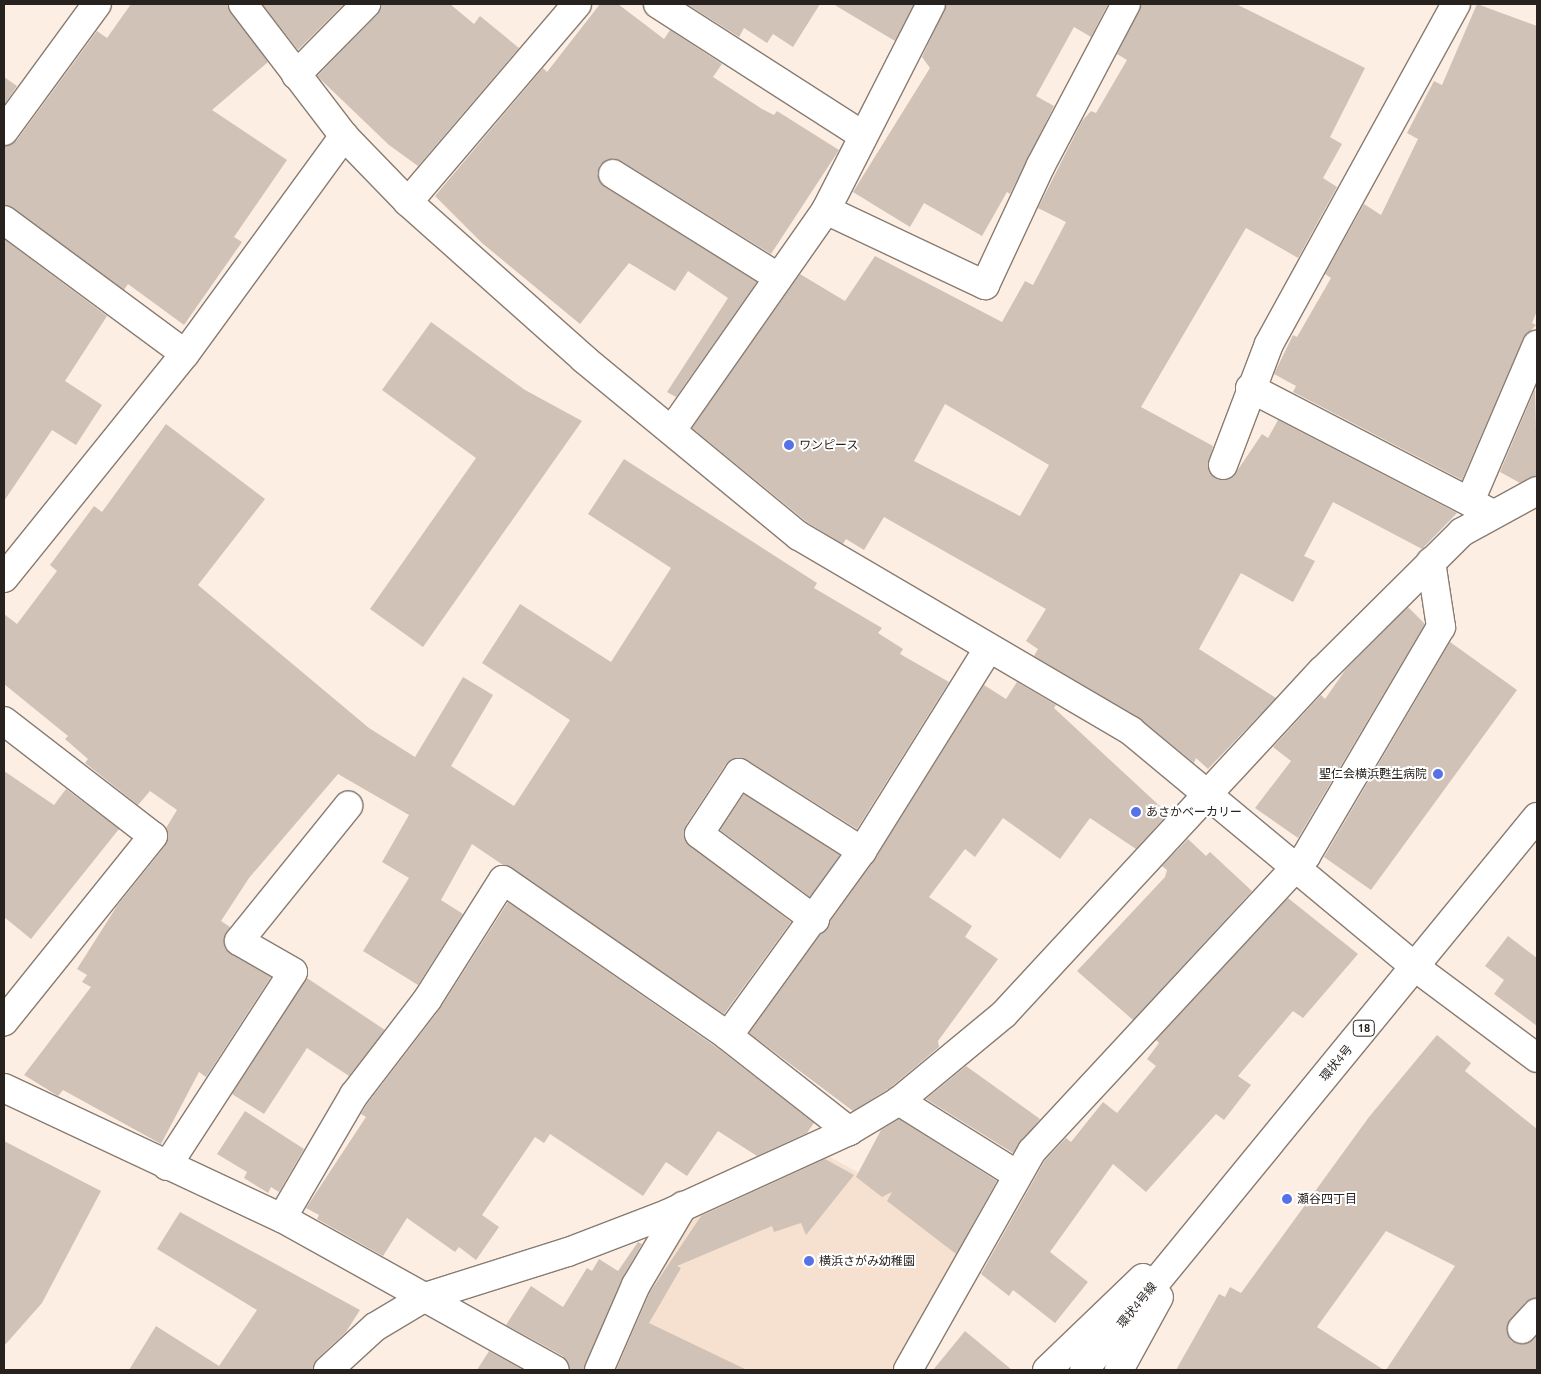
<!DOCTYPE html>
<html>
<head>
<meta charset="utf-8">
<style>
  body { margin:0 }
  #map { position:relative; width:1541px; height:1374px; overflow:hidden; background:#fdeee3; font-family:Ubuntu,"Noto Sans JP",sans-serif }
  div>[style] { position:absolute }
  .built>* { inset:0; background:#f6e1d0 }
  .building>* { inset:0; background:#d0c2b7 }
  .roads { filter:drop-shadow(1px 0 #897c71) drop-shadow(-1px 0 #897c71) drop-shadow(0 1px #897c71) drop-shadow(0 -1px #897c71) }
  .minor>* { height:28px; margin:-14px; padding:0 14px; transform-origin:14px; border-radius:14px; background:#fff }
  .major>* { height:28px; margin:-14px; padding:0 14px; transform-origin:14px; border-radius:14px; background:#fff }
  .dots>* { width:14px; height:14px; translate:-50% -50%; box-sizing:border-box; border:2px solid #fff; border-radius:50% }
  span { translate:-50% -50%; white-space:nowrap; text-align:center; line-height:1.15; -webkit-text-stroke:4px #fff; paint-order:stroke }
  .shield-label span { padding:1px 4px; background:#fff; border:1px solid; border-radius:4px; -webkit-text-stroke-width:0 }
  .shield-label { font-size:11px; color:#28221e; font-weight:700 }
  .poi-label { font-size:12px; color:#28221e }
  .left { translate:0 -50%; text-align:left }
  .right { translate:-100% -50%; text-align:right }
  .street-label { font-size:12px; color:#28221e }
  .frame { position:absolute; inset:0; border:5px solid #28221e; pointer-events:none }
</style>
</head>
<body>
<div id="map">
  <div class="built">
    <i style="clip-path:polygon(828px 1156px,972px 1234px,896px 1370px,611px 1370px,644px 1288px,690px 1213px)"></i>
  </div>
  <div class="building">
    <i style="clip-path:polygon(131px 4px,228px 4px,268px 62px,212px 110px,287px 160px,234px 237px,242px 242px,184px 325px,128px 284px,124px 290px,4px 205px,4px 146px,17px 140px,97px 31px,107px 38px)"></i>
    <i style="clip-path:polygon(262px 4px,344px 4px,298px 50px)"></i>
    <i style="clip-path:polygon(381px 4px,450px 4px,474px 24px,480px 16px,519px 48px,418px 166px,389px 145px,317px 76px,377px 15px)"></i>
    <i style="clip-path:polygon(600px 4px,618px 4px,664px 39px,670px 30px,722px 64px,713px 77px,762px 109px,774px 115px,777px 111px,839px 150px,771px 254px,621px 161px,613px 158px,600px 165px,597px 174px,605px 187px,757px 282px,676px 397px,667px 392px,728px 298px,688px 271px,675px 291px,629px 263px,580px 324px,482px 243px,435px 196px,543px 68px,547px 72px)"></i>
    <i style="clip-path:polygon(687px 4px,820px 4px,793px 47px,773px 34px,767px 43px,744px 28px,739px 37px)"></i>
    <i style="clip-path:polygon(833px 4px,914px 4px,895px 41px)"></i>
    <i style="clip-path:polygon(947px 4px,1108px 4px,1091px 37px,1074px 27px,1036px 96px,1054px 106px,1010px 194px,1007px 192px,982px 236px,924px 203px,910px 227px,853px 192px,930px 68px,922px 57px)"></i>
    <i style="clip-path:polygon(evenodd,1142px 4px,1236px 4px,1365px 68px,1330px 137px,1342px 144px,1323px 178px,1337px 187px,1298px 258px,1246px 228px,1141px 407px,1213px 446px,1208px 467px,1218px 480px,1233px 477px,1262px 434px,1268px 438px,1278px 420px,1457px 513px,1422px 549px,1333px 502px,1304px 556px,1315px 561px,1293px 602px,1241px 573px,1199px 649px,1276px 698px,1208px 769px,1196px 758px,1194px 763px,1139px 718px,1034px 656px,1038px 649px,1026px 641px,1046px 609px,884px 517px,864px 550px,846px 539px,843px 544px,808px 523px,692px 428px,800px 274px,845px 301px,875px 256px,1002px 322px,1025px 281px,1033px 285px,1066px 222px,1038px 208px,1082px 121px,1091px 111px,1096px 113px,1127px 60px,1117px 54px,1142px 4px,945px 404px,1049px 465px,1020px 516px,914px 461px,945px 404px)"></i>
    <i style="clip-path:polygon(1477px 4px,1537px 26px,1537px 311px,1532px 323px,1536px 325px,1523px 339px,1462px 480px,1293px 392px,1296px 386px,1274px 374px,1293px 335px,1297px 337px,1331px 278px,1325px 274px,1364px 204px,1381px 215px,1418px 139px,1407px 133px,1434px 81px,1442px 85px)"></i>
    <i style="clip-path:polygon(4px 77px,17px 86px,4px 105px)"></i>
    <i style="clip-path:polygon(4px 239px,107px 316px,65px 381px,102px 405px,76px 445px,52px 430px,4px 501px)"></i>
    <i style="clip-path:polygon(431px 322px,525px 390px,582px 421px,423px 647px,370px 609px,476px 458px,382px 390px)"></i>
    <i style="clip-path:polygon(1535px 389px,1537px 475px,1520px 483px,1500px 472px)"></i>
    <i style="clip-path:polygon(166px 424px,265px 499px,198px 585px,369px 728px,415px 757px,463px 677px,493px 695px,451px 766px,514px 806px,570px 720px,482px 663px,520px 604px,611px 662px,671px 568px,588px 514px,624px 459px,817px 583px,814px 588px,882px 628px,878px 633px,903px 649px,900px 654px,949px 682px,857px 829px,747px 760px,732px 759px,726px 764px,686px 825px,685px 840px,791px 922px,724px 1014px,472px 844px,441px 900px,463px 914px,418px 985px,363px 951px,409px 878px,382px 862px,409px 815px,338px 774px,249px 878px,221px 921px,230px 927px,224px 939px,225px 949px,271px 977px,206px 1077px,199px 1072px,161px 1144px,63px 1090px,58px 1096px,24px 1075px,91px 987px,82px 982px,87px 975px,77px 969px,117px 906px,165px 846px,166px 828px,177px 810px,150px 791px,138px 805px,85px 763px,88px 759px,65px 739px,68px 736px,4px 684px,4px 614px,17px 624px,57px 571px,50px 565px,94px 506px,102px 512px)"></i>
    <i style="clip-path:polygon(1408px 607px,1425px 624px,1298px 838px,1255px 808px,1291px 761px,1273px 747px,1321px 695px,1325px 699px,1346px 669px)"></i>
    <i style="clip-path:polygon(1450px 642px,1517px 690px,1371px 890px,1324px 857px)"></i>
    <i style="clip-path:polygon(1017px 682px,1056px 705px,1054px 708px,1163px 809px,1160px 813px,1165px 817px,1136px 849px,1090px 818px,1060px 859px,1003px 818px,975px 857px,965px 849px,929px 897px,972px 926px,965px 937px,998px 959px,938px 1041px,939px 1047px,890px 1088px,853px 1111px,749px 1033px,875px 859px,984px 685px,1006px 699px)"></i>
    <i style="clip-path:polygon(4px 771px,54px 805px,66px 789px,119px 829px,31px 939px,4px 917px)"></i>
    <i style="clip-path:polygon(744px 794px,840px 855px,810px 897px,720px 830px)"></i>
    <i style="clip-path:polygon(1188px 839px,1206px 856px,1210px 852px,1252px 891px,1133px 1020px,1077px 971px,1165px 877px,1167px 870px,1162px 866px)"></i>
    <i style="clip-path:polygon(1288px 898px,1358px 954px,1303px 1018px,1293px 1011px,1238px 1076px,1251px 1085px,1224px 1120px,1216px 1114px,1146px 1192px,1113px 1164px,1050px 1252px,1088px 1282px,1055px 1323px,1013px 1290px,1009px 1296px,981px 1274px,1045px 1160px,1066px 1138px,1071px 1142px,1103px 1102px,1117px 1113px,1156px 1066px,1147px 1059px,1159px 1043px,1156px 1040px)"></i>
    <i style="clip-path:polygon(508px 902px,719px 1049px,814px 1123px,807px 1133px,757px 1156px,718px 1131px,687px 1176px,666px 1162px,643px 1196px,550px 1134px,544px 1143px,535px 1137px,482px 1215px,499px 1227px,476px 1260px,459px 1247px,455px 1252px,407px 1218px,383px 1256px,317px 1219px,319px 1215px,306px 1208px,366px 1117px,361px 1114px,367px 1104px,439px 1010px)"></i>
    <i style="clip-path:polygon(1508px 936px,1537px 958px,1537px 1026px,1494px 994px,1504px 980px,1485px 966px)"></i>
    <i style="clip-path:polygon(307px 978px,385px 1030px,349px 1076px,307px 1048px,264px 1114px,232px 1094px)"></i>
    <i style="clip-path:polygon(1437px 1035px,1471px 1063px,1465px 1071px,1537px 1129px,1537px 1298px,1526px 1302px,1507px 1326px,1511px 1340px,1518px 1344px,1537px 1336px,1537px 1370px,1386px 1370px,1455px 1266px,1386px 1231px,1317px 1327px,1384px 1370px,1176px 1370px,1219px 1294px,1225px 1297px,1230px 1287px,1241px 1293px,1369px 1117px)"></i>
    <i style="clip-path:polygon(966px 1066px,1040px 1119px,1013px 1153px,926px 1099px)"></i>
    <i style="clip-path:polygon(245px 1111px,304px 1149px,279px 1192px,271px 1187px,268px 1193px,244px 1178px,247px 1172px,217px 1154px)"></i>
    <i style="clip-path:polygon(899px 1119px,997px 1181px,956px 1254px,887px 1201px,892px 1192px,882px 1197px,856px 1177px,881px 1130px)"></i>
    <i style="clip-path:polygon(4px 1141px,101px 1191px,42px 1303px,4px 1346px)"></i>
    <i style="clip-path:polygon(825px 1159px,854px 1175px,806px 1235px,801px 1223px,774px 1232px,772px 1226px,677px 1266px,681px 1268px,649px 1323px,747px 1370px,616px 1370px,650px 1292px,701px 1216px)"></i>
    <i style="clip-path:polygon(180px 1212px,360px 1310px,346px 1332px,317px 1359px,313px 1370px,129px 1370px,156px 1326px,219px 1366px,257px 1310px,157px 1249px)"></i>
    <i style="clip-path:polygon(638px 1242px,642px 1244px,622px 1279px,584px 1370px,571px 1370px,563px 1356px,506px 1325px,531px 1286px,563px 1307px,587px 1268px,592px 1271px,599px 1259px,618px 1271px)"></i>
    <i style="clip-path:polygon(965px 1331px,1012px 1370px,933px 1370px)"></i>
    <i style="clip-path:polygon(489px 1351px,523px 1370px,477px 1370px)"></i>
  </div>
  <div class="roads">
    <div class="minor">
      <i style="left:243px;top:4px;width:166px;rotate:52.6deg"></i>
      <i style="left:344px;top:136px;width:92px;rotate:45.9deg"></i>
      <i style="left:408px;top:202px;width:236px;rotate:41.7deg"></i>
      <i style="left:584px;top:359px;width:278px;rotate:39.5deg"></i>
      <i style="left:799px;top:536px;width:385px;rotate:30.4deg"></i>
      <i style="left:1131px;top:731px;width:369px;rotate:39.7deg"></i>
      <i style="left:1415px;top:967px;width:152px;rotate:36.7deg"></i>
      <i style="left:658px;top:4px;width:242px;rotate:32.7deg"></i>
      <i style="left:296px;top:75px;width:100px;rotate:-45.4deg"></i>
      <i style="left:4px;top:131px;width:157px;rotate:-53.8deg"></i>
      <i style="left:613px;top:174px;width:195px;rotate:32deg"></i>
      <i style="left:408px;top:202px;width:260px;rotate:-49.5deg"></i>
      <i style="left:826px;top:210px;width:176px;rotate:25.3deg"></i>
      <i style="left:985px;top:285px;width:132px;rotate:-65deg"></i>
      <i style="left:1041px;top:165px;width:182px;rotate:-62.2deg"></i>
      <i style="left:4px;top:220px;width:225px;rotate:36.5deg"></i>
      <i style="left:1250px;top:388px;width:274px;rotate:27.4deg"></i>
      <i style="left:672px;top:430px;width:269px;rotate:-55deg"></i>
      <i style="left:826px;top:210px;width:231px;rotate:-63deg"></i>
      <i style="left:1223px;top:465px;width:129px;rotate:-69.2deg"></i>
      <i style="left:1269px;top:344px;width:388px;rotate:-61.2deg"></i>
      <i style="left:1470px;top:501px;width:170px;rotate:-66.8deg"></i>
      <i style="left:4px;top:578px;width:288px;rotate:-51.1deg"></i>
      <i style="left:185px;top:354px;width:270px;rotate:-53.9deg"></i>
      <i style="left:4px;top:721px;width:188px;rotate:37.7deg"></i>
      <i style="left:153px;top:836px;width:238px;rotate:128.8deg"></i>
      <i style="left:815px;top:920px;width:144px;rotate:-143.4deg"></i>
      <i style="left:699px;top:834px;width:73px;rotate:-56.7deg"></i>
      <i style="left:739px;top:773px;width:146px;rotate:32.4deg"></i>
      <i style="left:728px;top:1036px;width:228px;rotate:-54.1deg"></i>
      <i style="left:862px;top:851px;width:238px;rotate:-58deg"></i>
      <i style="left:4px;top:1088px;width:307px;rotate:25.1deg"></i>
      <i style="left:282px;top:1218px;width:312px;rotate:29.1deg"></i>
      <i style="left:899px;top:1101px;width:138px;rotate:32deg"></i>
      <i style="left:167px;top:1166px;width:231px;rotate:-57deg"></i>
      <i style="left:293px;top:972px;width:62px;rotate:-150.1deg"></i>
      <i style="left:239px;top:941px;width:174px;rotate:-51.1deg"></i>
      <i style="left:282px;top:1218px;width:143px;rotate:-59.7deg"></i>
      <i style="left:354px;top:1095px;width:120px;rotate:-52.5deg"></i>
      <i style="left:427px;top:1000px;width:142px;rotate:-57.7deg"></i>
      <i style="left:503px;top:880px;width:274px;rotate:34.7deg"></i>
      <i style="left:728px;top:1036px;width:154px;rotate:38.1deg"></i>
      <i style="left:1522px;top:1329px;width:22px;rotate:-47deg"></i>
      <i style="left:328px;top:1370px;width:64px;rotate:-42.5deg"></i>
      <i style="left:375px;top:1327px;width:58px;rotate:-31deg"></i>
      <i style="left:425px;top:1297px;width:150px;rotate:-17.5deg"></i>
      <i style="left:568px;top:1252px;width:106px;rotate:-21deg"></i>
      <i style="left:667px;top:1214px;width:200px;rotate:-24.5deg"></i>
      <i style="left:849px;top:1131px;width:58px;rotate:-31deg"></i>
      <i style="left:899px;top:1101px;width:136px;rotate:-39.6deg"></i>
      <i style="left:1004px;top:1014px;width:469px;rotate:-47.2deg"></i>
      <i style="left:1323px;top:670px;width:196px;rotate:-44.8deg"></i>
      <i style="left:1462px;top:532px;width:85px;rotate:-28.7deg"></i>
      <i style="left:599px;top:1370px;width:93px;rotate:-66.5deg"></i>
      <i style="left:636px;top:1285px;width:92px;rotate:-59.3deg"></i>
      <i style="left:908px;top:1370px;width:252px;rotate:-60.5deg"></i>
      <i style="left:1032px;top:1151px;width:403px;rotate:-47.1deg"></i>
      <i style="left:1306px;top:856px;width:266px;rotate:-59.5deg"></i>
      <i style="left:1441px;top:627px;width:66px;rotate:-98.7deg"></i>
    </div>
    <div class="major">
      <i style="left:1047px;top:1370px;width:133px;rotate:-43.8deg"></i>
      <i style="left:1084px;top:1370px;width:715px;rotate:-50.68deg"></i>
      <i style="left:1119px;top:1370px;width:83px;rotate:-61.3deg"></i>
    </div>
  </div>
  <div class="dots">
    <i style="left:789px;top:445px;background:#5771e7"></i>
    <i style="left:1438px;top:774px;background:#5771e7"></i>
    <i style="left:1136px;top:812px;background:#5771e7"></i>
    <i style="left:1287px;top:1199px;background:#5771e7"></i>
    <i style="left:809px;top:1261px;background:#5771e7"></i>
  </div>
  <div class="shield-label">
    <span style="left:1364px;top:1028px">18</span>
  </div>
  <div class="poi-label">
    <span class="left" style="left:799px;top:445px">ワンピース</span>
    <span class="right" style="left:1427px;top:774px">聖仁会横浜甦生病院</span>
    <span class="left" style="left:1146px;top:812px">あさかベーカリー</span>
    <span class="left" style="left:1297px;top:1199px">瀬谷四丁目</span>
    <span class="left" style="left:819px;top:1261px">横浜さがみ幼稚園</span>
  </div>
  <div class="street-label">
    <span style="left:1336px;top:1063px;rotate:-50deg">環状4号</span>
    <span style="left:1137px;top:1305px;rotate:-51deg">環状4号線</span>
  </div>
  <div class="frame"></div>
</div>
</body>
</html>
